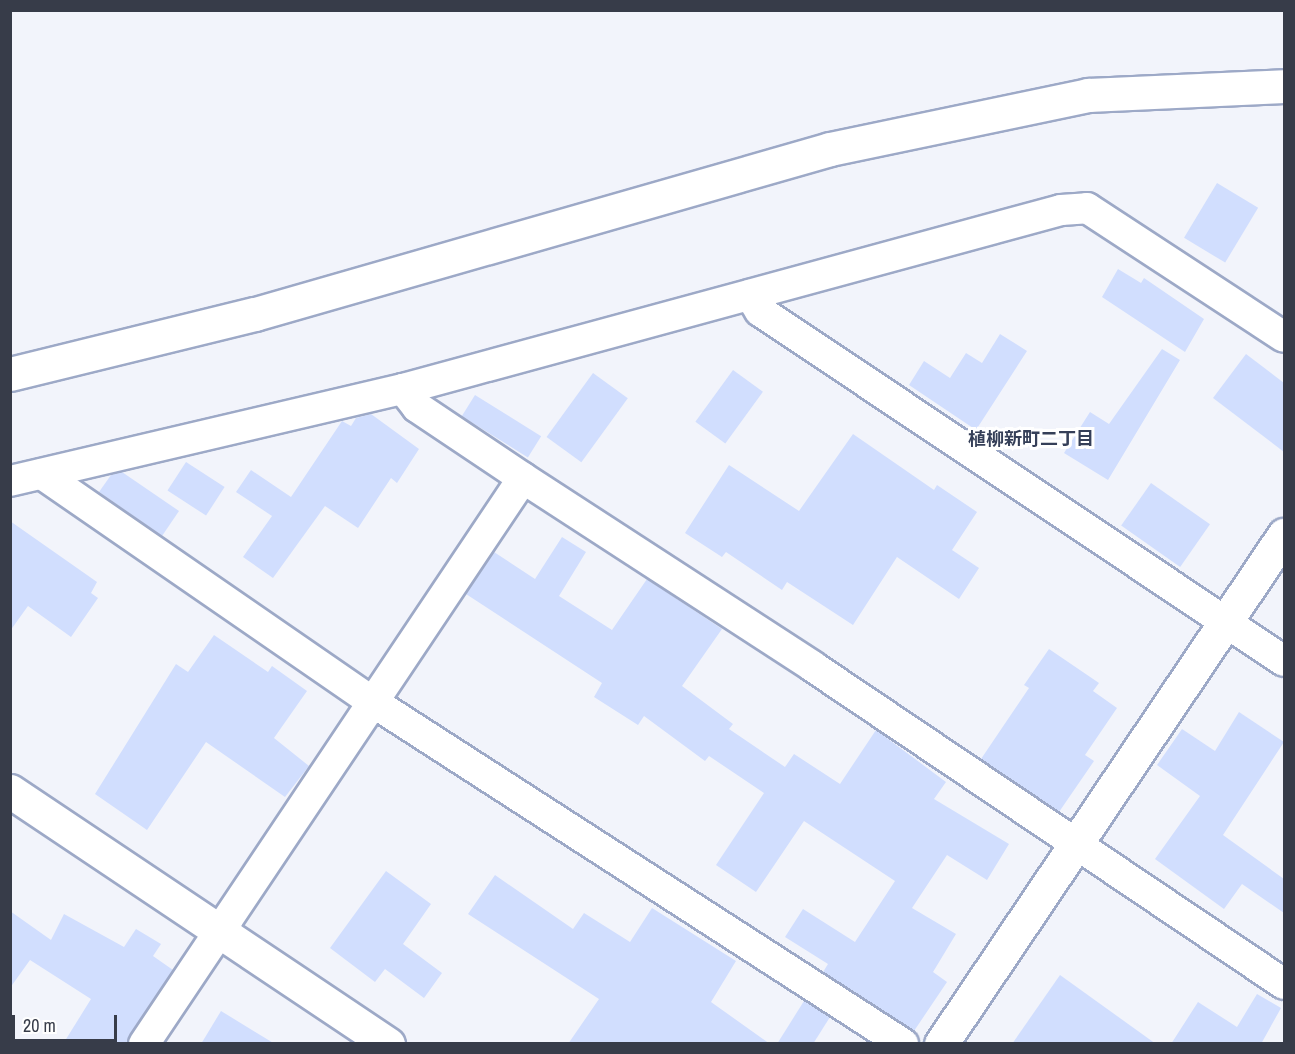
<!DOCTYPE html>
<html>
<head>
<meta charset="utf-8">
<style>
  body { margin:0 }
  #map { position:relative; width:1295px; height:1054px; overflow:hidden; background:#f2f4fb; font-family:"Archivo Narrow","Noto Sans JP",sans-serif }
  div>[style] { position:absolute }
  .building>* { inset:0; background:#d1defe; transform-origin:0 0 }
  .roads { filter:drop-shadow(2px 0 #9da9c7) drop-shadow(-2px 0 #9da9c7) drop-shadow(0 2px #9da9c7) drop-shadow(0 -2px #9da9c7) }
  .minor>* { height:30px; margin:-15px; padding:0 15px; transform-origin:15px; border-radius:15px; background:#fff }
  .tertiary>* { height:33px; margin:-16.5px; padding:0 16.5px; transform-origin:16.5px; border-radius:16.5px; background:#fff }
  span { translate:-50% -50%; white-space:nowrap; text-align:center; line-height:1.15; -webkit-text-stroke:6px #fff; paint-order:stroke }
  .neighbourhood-label { font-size:18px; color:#353f58; font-weight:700 }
  .frame { position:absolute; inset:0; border:12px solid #373c49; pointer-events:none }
  .scale { position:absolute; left:12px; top:1015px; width:105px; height:27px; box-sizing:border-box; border:3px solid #373c49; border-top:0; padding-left:8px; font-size:18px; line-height:21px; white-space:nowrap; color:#373c49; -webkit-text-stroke:4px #fff; paint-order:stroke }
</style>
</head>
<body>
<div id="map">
  <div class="building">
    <i style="left:1217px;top:183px;width:48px;height:64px;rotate:31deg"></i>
    <i style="clip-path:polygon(1118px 269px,1141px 283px,1144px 278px,1204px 319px,1185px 352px,1102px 297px)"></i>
    <i style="clip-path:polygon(1000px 334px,1027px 351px,976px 430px,909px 385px,924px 361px,950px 378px,966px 353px,982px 363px)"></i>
    <i style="clip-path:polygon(1162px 349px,1180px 360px,1108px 480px,1064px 453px,1090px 412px,1109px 424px)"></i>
    <i style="clip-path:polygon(1246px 354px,1284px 383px,1284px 452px,1213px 398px)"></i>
    <i style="left:733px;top:370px;width:37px;height:64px;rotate:36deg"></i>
    <i style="left:593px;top:373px;width:43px;height:79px;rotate:36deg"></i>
    <i style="left:475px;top:395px;width:78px;height:25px;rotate:32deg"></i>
    <i style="clip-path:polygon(371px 414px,419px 449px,397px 483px,391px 478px,358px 528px,325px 506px,273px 578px,243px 557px,272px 516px,236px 492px,251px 470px,291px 497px,342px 421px,351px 426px,356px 418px)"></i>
    <i style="clip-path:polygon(853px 434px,934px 490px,937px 485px,977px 512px,952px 550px,979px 568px,959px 599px,897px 557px,853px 625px,787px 582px,782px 590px,726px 552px,722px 557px,685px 533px,729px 465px,799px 511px)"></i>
    <i style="left:186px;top:462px;width:46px;height:34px;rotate:33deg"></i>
    <i style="clip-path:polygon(122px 472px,179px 511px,162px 536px,99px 492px,111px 475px)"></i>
    <i style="left:1151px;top:483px;width:72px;height:52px;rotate:35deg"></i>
    <i style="clip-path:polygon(10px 521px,97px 582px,91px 593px,98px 598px,71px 637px,28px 606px,10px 631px)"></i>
    <i style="clip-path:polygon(562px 537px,586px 552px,559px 596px,612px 630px,647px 579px,722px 629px,682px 686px,733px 724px,729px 729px,785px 767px,794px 754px,840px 784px,876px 730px,946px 782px,934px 799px,1009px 844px,987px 880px,947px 855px,912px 908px,956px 934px,933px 972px,947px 982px,914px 1031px,823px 972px,828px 964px,785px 937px,803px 909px,855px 942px,895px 881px,804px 821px,756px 892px,716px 865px,764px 793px,709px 756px,705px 761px,644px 716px,638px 725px,594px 697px,602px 683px,466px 594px,494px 552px,535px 579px)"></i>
    <i style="clip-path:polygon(214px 635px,268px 672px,272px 666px,307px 691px,274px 738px,309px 766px,285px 797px,206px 742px,147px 830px,95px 794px,176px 664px,188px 672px)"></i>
    <i style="clip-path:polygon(1049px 649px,1099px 683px,1093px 691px,1117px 708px,1085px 755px,1094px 761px,1059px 812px,981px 759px,1029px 688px,1024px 685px)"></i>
    <i style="clip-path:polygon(1239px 712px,1284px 742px,1223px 835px,1284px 879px,1284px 913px,1242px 884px,1224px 909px,1155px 859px,1200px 796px,1157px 765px,1182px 729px,1215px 751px)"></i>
    <i style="clip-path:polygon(386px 871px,431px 904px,403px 944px,442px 973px,424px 998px,385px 969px,375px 982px,330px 948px)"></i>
    <i style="clip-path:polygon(495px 875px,573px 929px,584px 913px,630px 942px,652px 908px,736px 961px,711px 1002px,770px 1044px,568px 1044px,599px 999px,468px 914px)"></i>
    <i style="clip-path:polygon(10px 911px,51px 940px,64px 914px,124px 947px,136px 929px,161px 944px,153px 956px,173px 970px,127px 1044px,63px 1044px,91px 999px,30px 960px,10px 988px)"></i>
    <i style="clip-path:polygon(1060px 975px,1156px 1044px,1012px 1044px)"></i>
    <i style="clip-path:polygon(1257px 994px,1281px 1008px,1261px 1044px,1171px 1044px,1198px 1002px,1237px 1027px)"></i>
    <i style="clip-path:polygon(804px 1001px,830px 1017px,813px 1044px,777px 1044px)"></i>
    <i style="clip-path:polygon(221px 1011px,275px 1044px,201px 1044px)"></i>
  </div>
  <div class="roads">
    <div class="minor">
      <i style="left:750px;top:295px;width:19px;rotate:58deg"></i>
      <i style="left:760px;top:311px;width:630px;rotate:33.74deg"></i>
      <i style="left:403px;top:389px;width:23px;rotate:52deg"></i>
      <i style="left:417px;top:407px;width:128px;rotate:33.8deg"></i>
      <i style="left:523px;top:478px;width:345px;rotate:33deg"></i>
      <i style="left:812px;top:666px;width:569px;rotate:33.97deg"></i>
      <i style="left:42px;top:474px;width:402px;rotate:34.6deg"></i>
      <i style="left:373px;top:702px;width:631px;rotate:32.83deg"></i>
      <i style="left:10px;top:481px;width:404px;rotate:-13.2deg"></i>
      <i style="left:403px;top:389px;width:682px;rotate:-15.22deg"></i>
      <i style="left:1061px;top:210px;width:26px;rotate:-4deg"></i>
      <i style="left:1087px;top:208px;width:235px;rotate:33.2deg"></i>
      <i style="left:144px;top:1044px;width:681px;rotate:-56.19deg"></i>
    </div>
    <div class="tertiary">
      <i style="left:10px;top:374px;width:252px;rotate:-13.8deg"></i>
      <i style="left:255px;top:314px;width:598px;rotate:-16.01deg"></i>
      <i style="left:830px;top:149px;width:264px;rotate:-11.8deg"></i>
      <i style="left:1088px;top:95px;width:196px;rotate:-2.6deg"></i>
      <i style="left:10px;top:791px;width:455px;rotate:33.8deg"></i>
      <i style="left:941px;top:1044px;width:614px;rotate:-56.03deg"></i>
    </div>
  </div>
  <div class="neighbourhood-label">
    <span style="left:1031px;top:439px">植柳新町二丁目</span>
  </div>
  <div class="frame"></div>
  <div class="scale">20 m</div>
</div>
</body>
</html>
